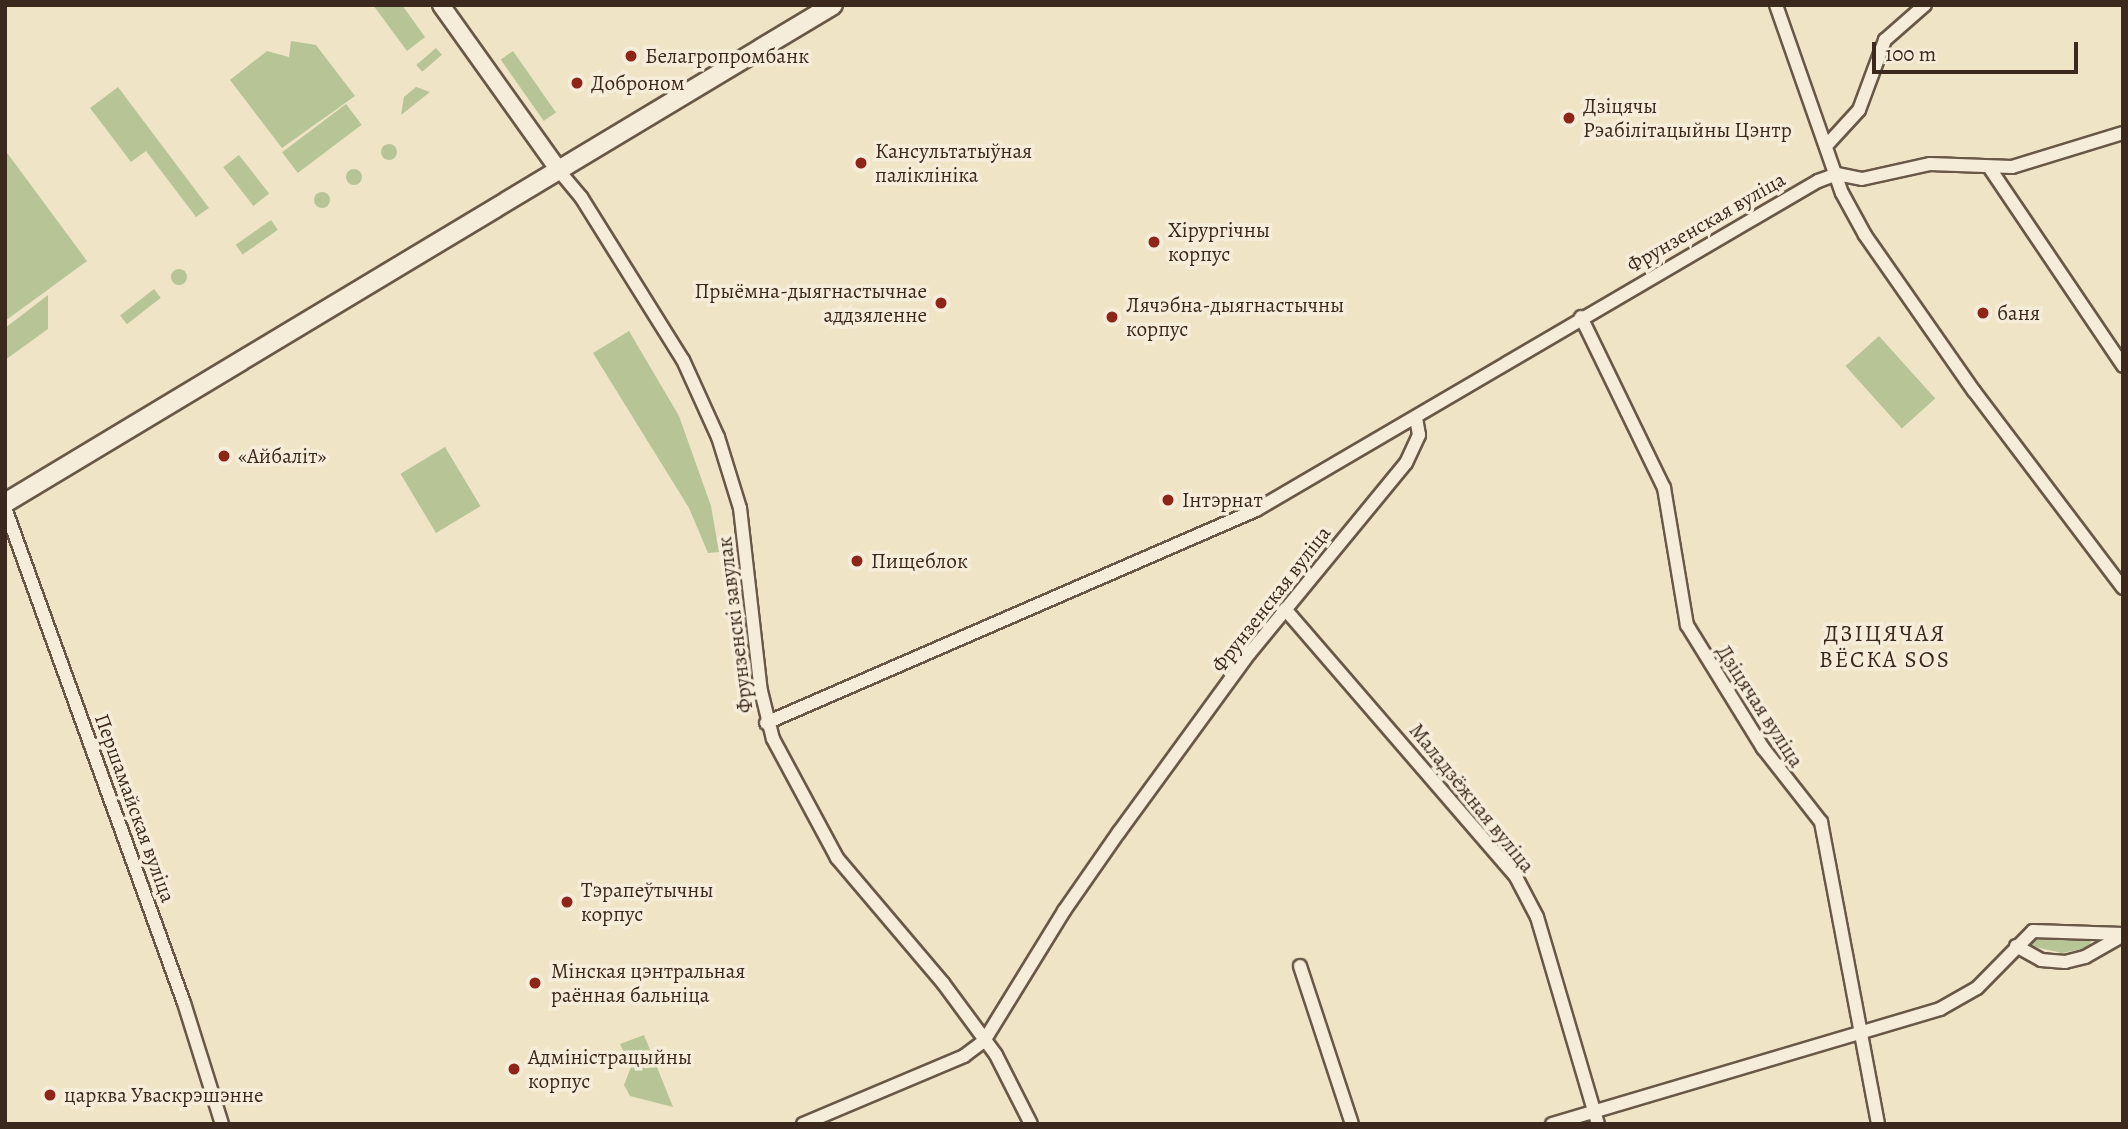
<!DOCTYPE html>
<html>
<head>
<meta charset="utf-8">
<style>
  body { margin:0 }
  #map { position:relative; width:2128px; height:1129px; overflow:hidden; background:#efe4c5; font-family:Alegreya,serif }
  div>[style] { position:absolute }
  .green>* { inset:0; background:#b7c596; transform-origin:0 0 }
  .round { border-radius:50% }
  .roads { filter:drop-shadow(2px 0 #695847) drop-shadow(-2px 0 #695847) drop-shadow(0 2px #695847) drop-shadow(0 -2px #695847) }
  .minor>* { height:12px; margin:-6px; padding:0 6px; transform-origin:6px; border-radius:6px; background:#f5edd9 }
  .tertiary>* { height:16px; margin:-8px; padding:0 8px; transform-origin:8px; border-radius:8px; background:#f5edd9 }
  .secondary>* { height:18px; margin:-9px; padding:0 9px; transform-origin:9px; border-radius:9px; background:#f5edd9 }
  .dots>* { width:19px; height:19px; translate:-50% -50%; box-sizing:border-box; border:4px solid #f5edd9; border-radius:50% }
  span { translate:-50% -50%; white-space:nowrap; text-align:center; line-height:1.15; -webkit-text-stroke:7px #f5edd9; paint-order:stroke }
  .poi-label { font-size:21px; color:#3c291d }
  .left { translate:0 -50%; text-align:left }
  .right { translate:-100% -50%; text-align:right }
  .street-label { font-size:21px; color:#3c291d }
  .neighbourhood-label { font-size:23px; color:#3c291d; letter-spacing:2px }
  .frame { position:absolute; inset:0; border:7px solid #3c291d; pointer-events:none }
  .scale { position:absolute; left:1872px; top:42px; width:206px; height:32px; box-sizing:border-box; border:4px solid #3c291d; border-top:0; padding-left:9px; font-size:21px; line-height:24px; white-space:nowrap; color:#3c291d; -webkit-text-stroke:5px #f5edd9; paint-order:stroke }
</style>
</head>
<body>
<div id="map">
  <div class="green">
    <i style="clip-path:polygon(373px 5px,402px 5px,425px 37px,407px 51px)"></i>
    <i style="clip-path:polygon(291px 41px,316px 45px,355px 96px,282px 148px,230px 80px,267px 51px,289px 57px)"></i>
    <i style="left:436px;top:48px;width:9px;height:26px;rotate:49deg"></i>
    <i style="left:513px;top:51px;width:75px;height:15px;rotate:55deg"></i>
    <i style="clip-path:polygon(118px 87px,209px 208px,196px 217px,146px 151px,131px 162px,90px 108px)"></i>
    <i style="clip-path:polygon(416px 87px,430px 92px,401px 115px,404px 97px)"></i>
    <i style="left:346px;top:104px;width:26px;height:80px;rotate:53deg"></i>
    <i class="round" style="left:381px;top:144px;width:16px;height:16px"></i>
    <i style="clip-path:polygon(5px 150px,87px 261px,5px 321px)"></i>
    <i style="left:239px;top:155px;width:49px;height:20px;rotate:52deg"></i>
    <i class="round" style="left:346px;top:169px;width:16px;height:16px"></i>
    <i class="round" style="left:314px;top:192px;width:16px;height:16px"></i>
    <i style="left:271px;top:220px;width:12px;height:43px;rotate:55deg"></i>
    <i class="round" style="left:171px;top:269px;width:16px;height:16px"></i>
    <i style="left:154px;top:289px;width:11px;height:43px;rotate:52deg"></i>
    <i style="clip-path:polygon(48px 295px,48px 329px,5px 360px,5px 328px)"></i>
    <i style="clip-path:polygon(629px 331px,679px 416px,711px 506px,719px 552px,708px 553px,689px 508px,593px 353px)"></i>
    <i style="left:1879px;top:336px;width:84px;height:45px;rotate:48deg"></i>
    <i style="left:445px;top:447px;width:69px;height:52px;rotate:59deg"></i>
    <i style="clip-path:polygon(2042px 935px,2062px 935px,2092px 940px,2088px 948px,2062px 953px,2026px 945px)"></i>
    <i style="clip-path:polygon(644px 1035px,673px 1107px,630px 1096px,624px 1085px,631px 1067px,620px 1044px)"></i>
  </div>
  <div class="roads">
    <div class="minor">
      <i style="left:1776px;top:5px;width:199px;rotate:70.7deg"></i>
      <i style="left:1842px;top:193px;width:48px;rotate:61.3deg"></i>
      <i style="left:1865px;top:235px;width:190px;rotate:55.1deg"></i>
      <i style="left:1974px;top:391px;width:247px;rotate:52.9deg"></i>
      <i style="left:1826px;top:146px;width:49px;rotate:-47.5deg"></i>
      <i style="left:1859px;top:110px;width:75px;rotate:-69.6deg"></i>
      <i style="left:1885px;top:40px;width:53px;rotate:-41.2deg"></i>
      <i style="left:1989px;top:167px;width:240px;rotate:56deg"></i>
      <i style="left:560px;top:172px;width:33px;rotate:50deg"></i>
      <i style="left:581px;top:197px;width:192px;rotate:58deg"></i>
      <i style="left:683px;top:360px;width:85px;rotate:65.6deg"></i>
      <i style="left:718px;top:437px;width:74px;rotate:72.8deg"></i>
      <i style="left:740px;top:508px;width:184px;rotate:83.5deg"></i>
      <i style="left:761px;top:691px;width:49px;rotate:76deg"></i>
      <i style="left:773px;top:739px;width:135px;rotate:61.7deg"></i>
      <i style="left:837px;top:858px;width:164px;rotate:49.7deg"></i>
      <i style="left:943px;top:983px;width:89px;rotate:53.6deg"></i>
      <i style="left:996px;top:1055px;width:77px;rotate:63.1deg"></i>
      <i style="left:1581px;top:317px;width:190px;rotate:64.1deg"></i>
      <i style="left:1664px;top:488px;width:139px;rotate:80.5deg"></i>
      <i style="left:1687px;top:625px;width:145px;rotate:58.3deg"></i>
      <i style="left:1763px;top:748px;width:94px;rotate:51.9deg"></i>
      <i style="left:1821px;top:822px;width:307px;rotate:79.3deg"></i>
      <i style="left:5px;top:508px;width:526px;rotate:70.12deg"></i>
      <i style="left:184px;top:1003px;width:127px;rotate:72.6deg"></i>
      <i style="left:1285px;top:609px;width:354px;rotate:49.2deg"></i>
      <i style="left:1516px;top:877px;width:45px;rotate:62.3deg"></i>
      <i style="left:1537px;top:917px;width:216px;rotate:73.6deg"></i>
      <i style="left:766px;top:723px;width:534px;rotate:-23.49deg"></i>
      <i style="left:1256px;top:510px;width:651px;rotate:-30.35deg"></i>
      <i style="left:1818px;top:181px;width:20px;rotate:-20deg"></i>
      <i style="left:1837px;top:174px;width:25px;rotate:11deg"></i>
      <i style="left:1862px;top:179px;width:70px;rotate:-12.4deg"></i>
      <i style="left:1930px;top:164px;width:82px;rotate:2.1deg"></i>
      <i style="left:2012px;top:167px;width:116px;rotate:-17deg"></i>
      <i style="left:2016px;top:946px;width:29px;rotate:29deg"></i>
      <i style="left:2041px;top:960px;width:24px;rotate:5deg"></i>
      <i style="left:2065px;top:962px;width:21px;rotate:-14deg"></i>
      <i style="left:2085px;top:957px;width:43px;rotate:-29.6deg"></i>
      <i style="left:1300px;top:966px;width:166px;rotate:71.8deg"></i>
      <i style="left:803px;top:1124px;width:175px;rotate:-22.9deg"></i>
      <i style="left:964px;top:1056px;width:25px;rotate:-37deg"></i>
      <i style="left:984px;top:1041px;width:153px;rotate:-58.4deg"></i>
      <i style="left:1064px;top:911px;width:96px;rotate:-55.2deg"></i>
      <i style="left:1119px;top:832px;width:220px;rotate:-53.9deg"></i>
      <i style="left:1249px;top:654px;width:247px;rotate:-50.6deg"></i>
      <i style="left:1406px;top:463px;width:31px;rotate:-65deg"></i>
      <i style="left:1419px;top:435px;width:17px;rotate:-100deg"></i>
      <i style="left:1552px;top:1124px;width:405px;rotate:-16.5deg"></i>
      <i style="left:1940px;top:1009px;width:43px;rotate:-29.6deg"></i>
      <i style="left:1977px;top:988px;width:80px;rotate:-45.5deg"></i>
      <i style="left:2033px;top:931px;width:90px;rotate:1.9deg"></i>
    </div>
    <div class="tertiary">
      <i style="left:441px;top:5px;width:205px;rotate:54.5deg"></i>
    </div>
    <div class="secondary">
      <i style="left:5px;top:503px;width:966px;rotate:-31.02deg"></i>
    </div>
  </div>
  <div class="dots">
    <i style="left:631px;top:56px;background:#8f2418"></i>
    <i style="left:577px;top:83px;background:#8f2418"></i>
    <i style="left:1569px;top:118px;background:#8f2418"></i>
    <i style="left:861px;top:163px;background:#8f2418"></i>
    <i style="left:1154px;top:242px;background:#8f2418"></i>
    <i style="left:941px;top:303px;background:#8f2418"></i>
    <i style="left:1983px;top:313px;background:#8f2418"></i>
    <i style="left:1112px;top:317px;background:#8f2418"></i>
    <i style="left:224px;top:456px;background:#8f2418"></i>
    <i style="left:1168px;top:500px;background:#8f2418"></i>
    <i style="left:857px;top:561px;background:#8f2418"></i>
    <i style="left:567px;top:902px;background:#8f2418"></i>
    <i style="left:535px;top:983px;background:#8f2418"></i>
    <i style="left:514px;top:1069px;background:#8f2418"></i>
    <i style="left:50px;top:1095px;background:#8f2418"></i>
  </div>
  <div class="poi-label">
    <span class="left" style="left:645px;top:56px">Белагропромбанк</span>
    <span class="left" style="left:591px;top:83px">Доброном</span>
    <span class="left" style="left:1583px;top:118px">Дзіцячы<br>Рэабілітацыйны Цэнтр</span>
    <span class="left" style="left:875px;top:163px">Кансультатыўная<br>паліклініка</span>
    <span class="left" style="left:1168px;top:242px">Хірургічны<br>корпус</span>
    <span class="right" style="left:927px;top:303px">Прыёмна-дыягнастычнае<br>аддзяленне</span>
    <span class="left" style="left:1126px;top:317px">Лячэбна-дыягнастычны<br>корпус</span>
    <span class="left" style="left:1997px;top:313px">баня</span>
    <span class="left" style="left:238px;top:456px">«Айбаліт»</span>
    <span class="left" style="left:1182px;top:500px">Інтэрнат</span>
    <span class="left" style="left:871px;top:561px">Пищеблок</span>
    <span class="left" style="left:581px;top:902px">Тэрапеўтычны<br>корпус</span>
    <span class="left" style="left:551px;top:983px">Мінская цэнтральная<br>раённая бальніца</span>
    <span class="left" style="left:528px;top:1069px">Адміністрацыйны<br>корпус</span>
    <span class="left" style="left:64px;top:1095px">царква Уваскрэшэнне</span>
  </div>
  <div class="street-label">
    <span style="left:1706px;top:222px;rotate:-30deg">Фрунзенская вуліца</span>
    <span style="left:1271px;top:599px;rotate:-52deg">Фрунзенская вуліца</span>
    <span style="left:735px;top:625px;rotate:-97deg">Фрунзенскі завулак</span>
    <span style="left:1760px;top:706px;rotate:57deg">Дзіцячая вуліца</span>
    <span style="left:1472px;top:798px;rotate:51deg">Маладзёжная вуліца</span>
    <span style="left:135px;top:808px;rotate:70deg">Першамайская вуліца</span>
  </div>
  <div class="neighbourhood-label">
    <span style="left:1885px;top:647px">ДЗІЦЯЧАЯ<br>ВЁСКА SOS</span>
  </div>
  <div class="frame"></div>
  <div class="scale">100 m</div>
</div>
</body>
</html>
